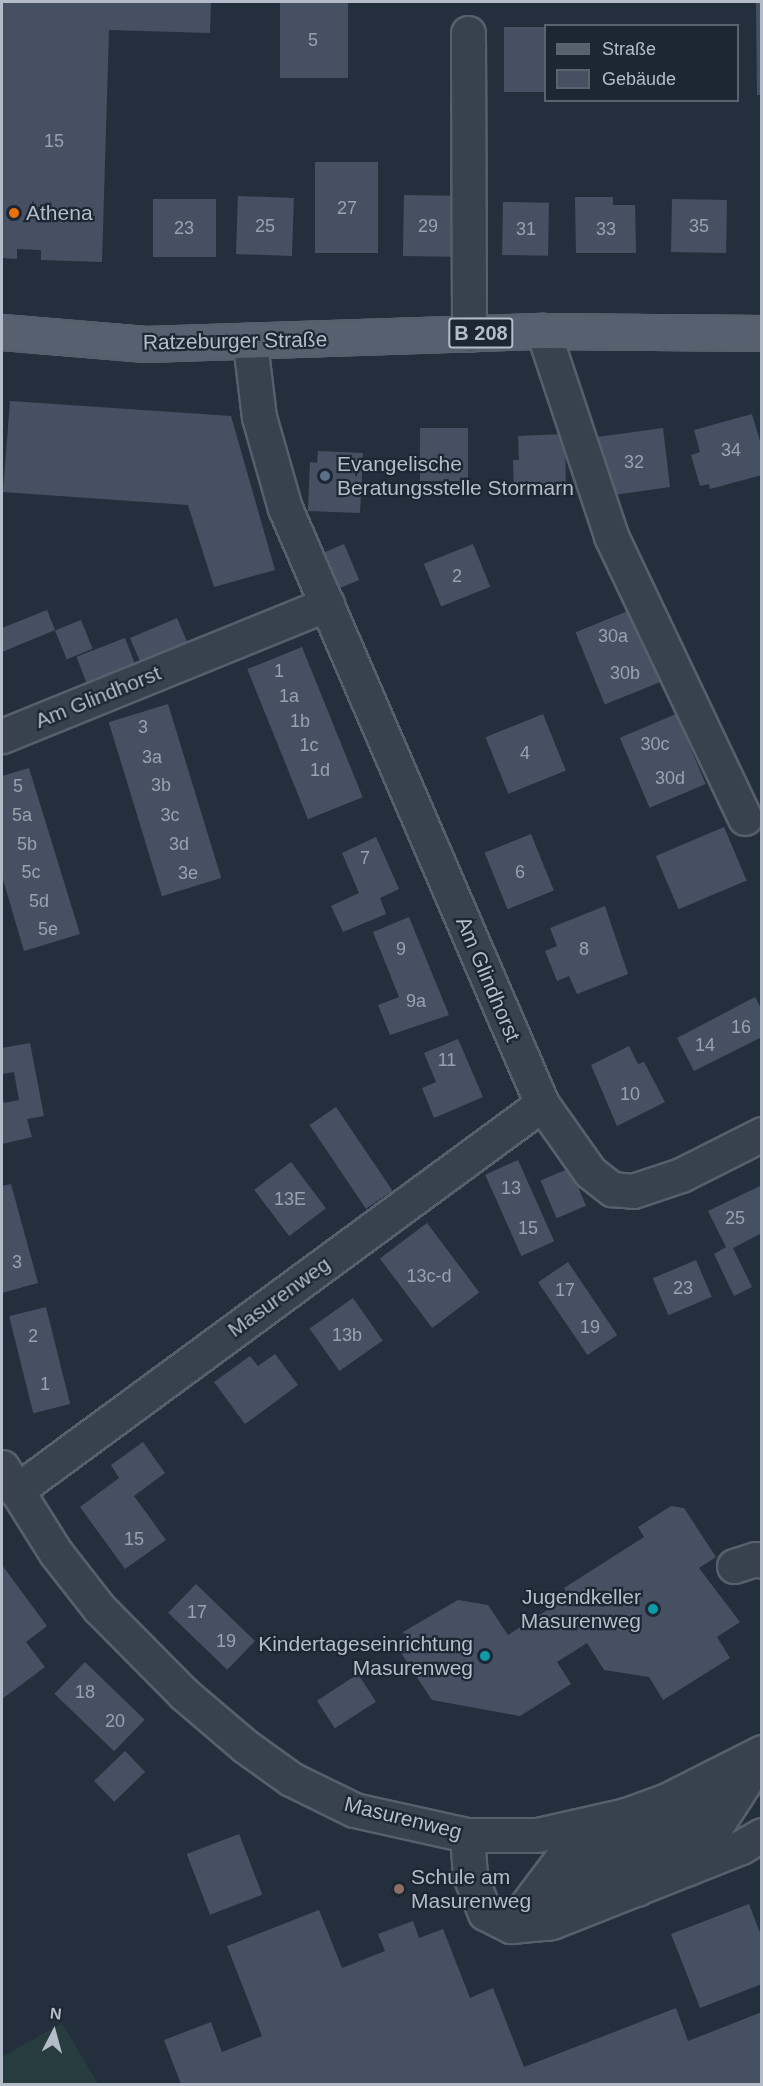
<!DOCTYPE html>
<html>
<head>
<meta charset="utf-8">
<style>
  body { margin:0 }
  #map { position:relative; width:763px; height:2086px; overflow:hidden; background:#242f3e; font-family:Arial,sans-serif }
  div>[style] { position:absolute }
  .green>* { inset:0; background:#263c3f }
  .building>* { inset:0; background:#455162; transform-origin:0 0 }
  .roads { filter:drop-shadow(2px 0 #565f6c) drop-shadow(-2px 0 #565f6c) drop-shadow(0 2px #565f6c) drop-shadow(0 -2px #565f6c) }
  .minor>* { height:33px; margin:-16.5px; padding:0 16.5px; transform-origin:16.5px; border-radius:16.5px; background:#38414e }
  .major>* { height:33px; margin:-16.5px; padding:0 16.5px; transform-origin:16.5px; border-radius:16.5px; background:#56606e }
  .dots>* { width:16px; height:16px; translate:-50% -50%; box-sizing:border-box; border:3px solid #1d2633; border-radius:50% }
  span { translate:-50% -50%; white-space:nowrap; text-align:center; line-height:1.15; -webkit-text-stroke:4.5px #1d2633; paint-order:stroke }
  .number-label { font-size:18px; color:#98a1af }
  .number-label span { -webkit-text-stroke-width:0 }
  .shield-label span { padding:2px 4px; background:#1d2633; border:2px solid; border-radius:4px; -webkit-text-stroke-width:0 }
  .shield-label { font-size:20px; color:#b4bcc9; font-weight:700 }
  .poi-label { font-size:21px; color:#b4bcc9 }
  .left { translate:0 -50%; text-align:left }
  .right { translate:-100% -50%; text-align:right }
  .street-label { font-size:21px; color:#b4bcc9 }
  .frame { position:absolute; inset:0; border:3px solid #b4bcc9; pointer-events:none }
  .legend { position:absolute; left:544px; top:24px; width:195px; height:78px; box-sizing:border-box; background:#1d2633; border:2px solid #59626f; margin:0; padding:8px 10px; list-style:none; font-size:18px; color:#b4bcc9 }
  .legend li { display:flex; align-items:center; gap:12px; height:30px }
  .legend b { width:30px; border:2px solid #59626f }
  .north { position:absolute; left:24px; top:2002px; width:60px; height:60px; -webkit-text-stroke:4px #1d2633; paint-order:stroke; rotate:6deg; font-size:16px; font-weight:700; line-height:24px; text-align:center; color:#b4bcc9 }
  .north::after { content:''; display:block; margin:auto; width:21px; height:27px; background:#b4bcc9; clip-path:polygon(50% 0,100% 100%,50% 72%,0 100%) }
</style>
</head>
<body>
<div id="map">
  <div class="green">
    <i style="clip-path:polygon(62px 2023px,98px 2084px,2px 2084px,2px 2057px)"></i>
  </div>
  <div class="building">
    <i style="clip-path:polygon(2px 2px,211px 2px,210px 33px,109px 30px,102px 262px,41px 260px,41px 250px,17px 249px,17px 259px,2px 258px)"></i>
    <i style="left:280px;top:2px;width:68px;height:76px"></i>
    <i style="clip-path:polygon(756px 2px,762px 2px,762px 95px,757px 95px)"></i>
    <i style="left:504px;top:27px;width:41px;height:65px"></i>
    <i style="left:315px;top:162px;width:63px;height:91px"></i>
    <i style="left:404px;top:195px;width:49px;height:61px;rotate:1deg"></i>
    <i style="left:238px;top:196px;width:56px;height:58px;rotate:2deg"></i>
    <i style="clip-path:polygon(575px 197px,613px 197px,613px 205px,635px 205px,636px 253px,576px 253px)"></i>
    <i style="left:153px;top:199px;width:63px;height:58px"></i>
    <i style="left:672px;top:199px;width:55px;height:53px;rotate:1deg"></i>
    <i style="left:503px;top:202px;width:46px;height:53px;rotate:1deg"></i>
    <i style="clip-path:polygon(10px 401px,231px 416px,275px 570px,214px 587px,188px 505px,3px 492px)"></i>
    <i style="clip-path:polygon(752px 414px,762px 448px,762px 475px,710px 489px,709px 484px,700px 486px,691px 455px,700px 452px,694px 430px)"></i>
    <i style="left:420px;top:428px;width:48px;height:53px"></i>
    <i style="clip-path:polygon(663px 428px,670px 487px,614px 495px,590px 438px)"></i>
    <i style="clip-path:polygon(565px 434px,566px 497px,514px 495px,513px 460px,519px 460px,518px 436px)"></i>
    <i style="clip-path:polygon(318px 451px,363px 453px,360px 513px,308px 511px,310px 462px,317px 463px)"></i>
    <i style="left:344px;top:544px;width:39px;height:21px;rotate:67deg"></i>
    <i style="left:473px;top:544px;width:46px;height:53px;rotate:68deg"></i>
    <i style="left:633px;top:609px;width:78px;height:62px;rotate:68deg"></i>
    <i style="clip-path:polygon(47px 610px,55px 630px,2px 652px,2px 628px)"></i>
    <i style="left:177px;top:618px;width:28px;height:51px;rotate:67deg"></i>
    <i style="left:81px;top:620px;width:31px;height:28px;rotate:68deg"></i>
    <i style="left:125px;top:638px;width:28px;height:52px;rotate:69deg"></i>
    <i style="left:302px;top:647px;width:162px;height:59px;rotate:68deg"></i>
    <i style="left:168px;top:704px;width:182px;height:62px;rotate:73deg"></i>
    <i style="left:543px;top:714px;width:61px;height:62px;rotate:68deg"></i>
    <i style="left:676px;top:714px;width:76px;height:61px;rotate:67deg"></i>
    <i style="clip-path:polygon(29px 768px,80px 934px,24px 951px,2px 876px,2px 776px)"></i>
    <i style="left:724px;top:827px;width:58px;height:74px;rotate:67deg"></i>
    <i style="left:531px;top:834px;width:61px;height:50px;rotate:68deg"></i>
    <i style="clip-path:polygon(376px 837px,399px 889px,380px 898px,386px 914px,343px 932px,331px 906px,359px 893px,342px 853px)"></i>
    <i style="clip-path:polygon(605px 906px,628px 974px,577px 994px,569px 976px,557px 981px,545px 951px,557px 946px,550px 928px)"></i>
    <i style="clip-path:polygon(409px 917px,449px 1015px,390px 1035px,378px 1005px,399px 997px,373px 932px)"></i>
    <i style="clip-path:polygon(755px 997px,762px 1010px,762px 1037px,694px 1071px,677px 1038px)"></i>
    <i style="clip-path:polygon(458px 1039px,483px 1097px,434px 1118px,422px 1088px,436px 1082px,424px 1053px)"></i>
    <i style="clip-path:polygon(30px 1043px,44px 1116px,27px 1119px,32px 1137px,2px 1144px,2px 1095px,4px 1103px,19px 1100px,14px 1072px,2px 1074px,2px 1048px)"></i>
    <i style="clip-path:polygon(629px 1046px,638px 1064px,644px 1062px,665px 1102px,617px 1126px,591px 1065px)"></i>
    <i style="left:336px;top:1107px;width:101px;height:32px;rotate:56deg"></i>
    <i style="left:518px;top:1160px;width:89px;height:36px;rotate:66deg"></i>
    <i style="left:291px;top:1162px;width:58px;height:46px;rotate:53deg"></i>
    <i style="left:570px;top:1168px;width:41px;height:32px;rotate:67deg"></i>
    <i style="clip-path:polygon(11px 1184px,38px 1283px,2px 1293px,2px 1186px)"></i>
    <i style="clip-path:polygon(762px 1185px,762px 1233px,733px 1248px,752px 1287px,734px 1296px,714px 1254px,726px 1247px,708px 1211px)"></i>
    <i style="left:427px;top:1223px;width:87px;height:59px;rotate:53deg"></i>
    <i style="left:696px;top:1260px;width:40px;height:47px;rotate:67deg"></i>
    <i style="left:568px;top:1262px;width:88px;height:36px;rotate:56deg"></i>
    <i style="left:353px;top:1298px;width:52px;height:53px;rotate:55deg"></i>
    <i style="left:46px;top:1307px;width:100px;height:38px;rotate:76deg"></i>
    <i style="clip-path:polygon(275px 1354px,298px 1385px,245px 1424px,214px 1382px,250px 1356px,258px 1366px)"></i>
    <i style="clip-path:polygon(143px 1442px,165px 1473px,134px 1496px,166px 1540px,125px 1569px,80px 1507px,119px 1478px,111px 1465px)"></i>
    <i style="clip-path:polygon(671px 1506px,684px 1508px,716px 1557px,699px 1568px,740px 1622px,717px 1637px,730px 1658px,663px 1700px,649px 1677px,604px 1670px,587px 1643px,557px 1662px,571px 1684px,520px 1716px,432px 1700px,399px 1650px,409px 1643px,403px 1632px,458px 1600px,488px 1605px,508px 1635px,569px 1596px,564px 1588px,644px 1537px,638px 1527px)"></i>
    <i style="clip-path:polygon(2px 1565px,47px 1626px,26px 1642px,45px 1667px,2px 1699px)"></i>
    <i style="left:196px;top:1584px;width:82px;height:40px;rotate:44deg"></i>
    <i style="left:85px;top:1662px;width:83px;height:44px;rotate:44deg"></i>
    <i style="left:358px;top:1674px;width:33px;height:49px;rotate:57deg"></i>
    <i style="left:125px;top:1751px;width:29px;height:43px;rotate:46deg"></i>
    <i style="left:239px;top:1834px;width:65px;height:56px;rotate:69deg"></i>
    <i style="clip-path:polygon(749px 1904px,762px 1938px,762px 1984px,700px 2008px,671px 1934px)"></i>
    <i style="clip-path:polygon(319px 1910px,342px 1968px,385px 1951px,378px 1934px,413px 1921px,419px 1938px,443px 1929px,470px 1998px,493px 1988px,524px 2067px,676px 2008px,688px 2041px,762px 2012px,762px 2084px,181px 2084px,164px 2040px,211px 2022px,222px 2052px,262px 2036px,227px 1946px)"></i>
  </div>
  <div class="roads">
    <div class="minor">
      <i style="left:468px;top:33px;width:301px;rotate:89.8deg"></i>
      <i style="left:543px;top:331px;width:216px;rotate:71.6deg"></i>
      <i style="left:611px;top:536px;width:312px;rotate:64.6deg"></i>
      <i style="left:250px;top:343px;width:75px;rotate:83.1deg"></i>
      <i style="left:259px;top:417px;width:95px;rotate:74.1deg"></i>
      <i style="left:285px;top:508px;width:649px;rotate:66.67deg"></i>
      <i style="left:542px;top:1104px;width:83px;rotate:54.8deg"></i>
      <i style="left:590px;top:1172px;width:28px;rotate:38deg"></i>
      <i style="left:612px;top:1189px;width:21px;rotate:5deg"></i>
      <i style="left:633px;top:1191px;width:51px;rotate:-18.4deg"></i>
      <i style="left:681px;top:1175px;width:91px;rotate:-26.8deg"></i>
      <i style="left:2px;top:736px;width:351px;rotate:-22.1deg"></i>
      <i style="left:2px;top:1467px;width:102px;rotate:57.9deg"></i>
      <i style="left:56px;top:1553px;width:70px;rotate:52deg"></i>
      <i style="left:99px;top:1608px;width:121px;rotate:45.3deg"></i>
      <i style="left:184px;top:1694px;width:80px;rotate:40.4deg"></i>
      <i style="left:245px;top:1746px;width:57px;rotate:35.7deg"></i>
      <i style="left:291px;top:1779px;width:70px;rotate:26.2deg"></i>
      <i style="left:354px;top:1810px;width:116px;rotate:12.5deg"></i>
      <i style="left:467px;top:1835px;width:70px"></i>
      <i style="left:537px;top:1835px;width:91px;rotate:-12.7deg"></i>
      <i style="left:626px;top:1815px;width:44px;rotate:-20.1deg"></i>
      <i style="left:667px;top:1800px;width:106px;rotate:-26.8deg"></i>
      <i style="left:16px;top:1491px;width:653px;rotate:-36.34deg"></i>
      <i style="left:734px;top:1566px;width:23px;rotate:-18deg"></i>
      <i style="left:756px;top:1559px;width:6px;rotate:18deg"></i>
      <i style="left:467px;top:1835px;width:41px;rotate:85.8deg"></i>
      <i style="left:470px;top:1876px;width:40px;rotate:68deg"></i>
      <i style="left:485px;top:1913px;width:29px;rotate:27deg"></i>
      <i style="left:511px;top:1926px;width:41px;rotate:-5.6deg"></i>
      <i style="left:552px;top:1922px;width:203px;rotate:-21.6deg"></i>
      <i style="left:741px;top:1847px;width:24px;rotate:-30deg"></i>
      <i style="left:689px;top:1868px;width:135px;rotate:-57.1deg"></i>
      <i style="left:637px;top:1889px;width:133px;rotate:-56.1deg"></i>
      <i style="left:594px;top:1905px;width:128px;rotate:-55.2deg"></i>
      <i style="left:547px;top:1923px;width:134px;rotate:-53.8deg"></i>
      <i style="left:511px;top:1926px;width:125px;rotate:-53.1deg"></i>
    </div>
    <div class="major">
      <i style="left:2px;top:332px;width:144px;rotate:4.8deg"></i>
      <i style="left:146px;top:344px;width:397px;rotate:-1.9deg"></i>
      <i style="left:543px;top:331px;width:219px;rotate:0.5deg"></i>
    </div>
  </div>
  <div class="dots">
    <i style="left:14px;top:213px;background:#e8710a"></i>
    <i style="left:325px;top:476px;background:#5c6f8a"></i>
    <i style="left:653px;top:1609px;background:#0f9aa8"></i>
    <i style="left:485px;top:1656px;background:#0f9aa8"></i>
    <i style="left:399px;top:1889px;background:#8d6e63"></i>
  </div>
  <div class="number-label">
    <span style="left:313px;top:40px">5</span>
    <span style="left:54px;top:141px">15</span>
    <span style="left:347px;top:208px">27</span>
    <span style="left:265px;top:226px">25</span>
    <span style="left:428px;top:226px">29</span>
    <span style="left:699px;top:226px">35</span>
    <span style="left:184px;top:228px">23</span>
    <span style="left:526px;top:229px">31</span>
    <span style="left:606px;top:229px">33</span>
    <span style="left:731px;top:450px">34</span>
    <span style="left:634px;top:462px">32</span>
    <span style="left:457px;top:576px">2</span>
    <span style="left:613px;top:636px">30a</span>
    <span style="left:279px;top:671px">1</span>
    <span style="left:625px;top:673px">30b</span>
    <span style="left:289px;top:696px">1a</span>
    <span style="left:300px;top:721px">1b</span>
    <span style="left:143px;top:727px">3</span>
    <span style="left:655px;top:744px">30c</span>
    <span style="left:309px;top:745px">1c</span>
    <span style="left:525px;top:753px">4</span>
    <span style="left:152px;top:757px">3a</span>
    <span style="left:320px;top:770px">1d</span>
    <span style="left:670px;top:778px">30d</span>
    <span style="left:161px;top:785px">3b</span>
    <span style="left:18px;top:786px">5</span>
    <span style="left:22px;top:815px">5a</span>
    <span style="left:170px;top:815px">3c</span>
    <span style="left:27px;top:844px">5b</span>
    <span style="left:179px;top:844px">3d</span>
    <span style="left:365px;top:858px">7</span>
    <span style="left:31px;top:872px">5c</span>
    <span style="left:520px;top:872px">6</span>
    <span style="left:188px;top:873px">3e</span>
    <span style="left:39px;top:901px">5d</span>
    <span style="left:48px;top:929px">5e</span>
    <span style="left:401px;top:949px">9</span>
    <span style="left:584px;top:949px">8</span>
    <span style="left:416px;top:1001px">9a</span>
    <span style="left:741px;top:1027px">16</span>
    <span style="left:705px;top:1045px">14</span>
    <span style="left:447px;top:1060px">11</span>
    <span style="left:630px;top:1094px">10</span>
    <span style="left:511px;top:1188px">13</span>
    <span style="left:290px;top:1199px">13E</span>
    <span style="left:735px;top:1218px">25</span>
    <span style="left:528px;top:1228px">15</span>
    <span style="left:17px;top:1262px">3</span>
    <span style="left:429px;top:1276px">13c-d</span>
    <span style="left:683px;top:1288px">23</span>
    <span style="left:565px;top:1290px">17</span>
    <span style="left:590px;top:1327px">19</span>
    <span style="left:347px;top:1335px">13b</span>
    <span style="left:33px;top:1336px">2</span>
    <span style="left:45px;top:1384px">1</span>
    <span style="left:134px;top:1539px">15</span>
    <span style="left:197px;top:1612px">17</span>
    <span style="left:226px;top:1641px">19</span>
    <span style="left:85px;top:1692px">18</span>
    <span style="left:115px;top:1721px">20</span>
  </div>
  <div class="shield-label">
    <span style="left:481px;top:333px">B 208</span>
  </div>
  <div class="poi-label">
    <span class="left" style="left:26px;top:213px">Athena</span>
    <span class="left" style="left:337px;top:476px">Evangelische<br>Beratungsstelle Stormarn</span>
    <span class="right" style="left:641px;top:1609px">Jugendkeller<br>Masurenweg</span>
    <span class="right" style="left:473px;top:1656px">Kindertageseinrichtung<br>Masurenweg</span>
    <span class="left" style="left:411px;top:1889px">Schule am<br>Masurenweg</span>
  </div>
  <div class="street-label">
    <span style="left:235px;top:341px;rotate:-1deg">Ratzeburger Straße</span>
    <span style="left:98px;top:697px;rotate:-22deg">Am Glindhorst</span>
    <span style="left:488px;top:979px;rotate:67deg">Am Glindhorst</span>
    <span style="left:279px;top:1297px;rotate:-36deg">Masurenweg</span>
    <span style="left:403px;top:1818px;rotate:14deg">Masurenweg</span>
  </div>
  <div class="frame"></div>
  <ul class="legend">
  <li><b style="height:8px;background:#56606e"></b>Straße</li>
  <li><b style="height:16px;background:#455162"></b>Gebäude</li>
  </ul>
  <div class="north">N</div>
</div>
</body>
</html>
